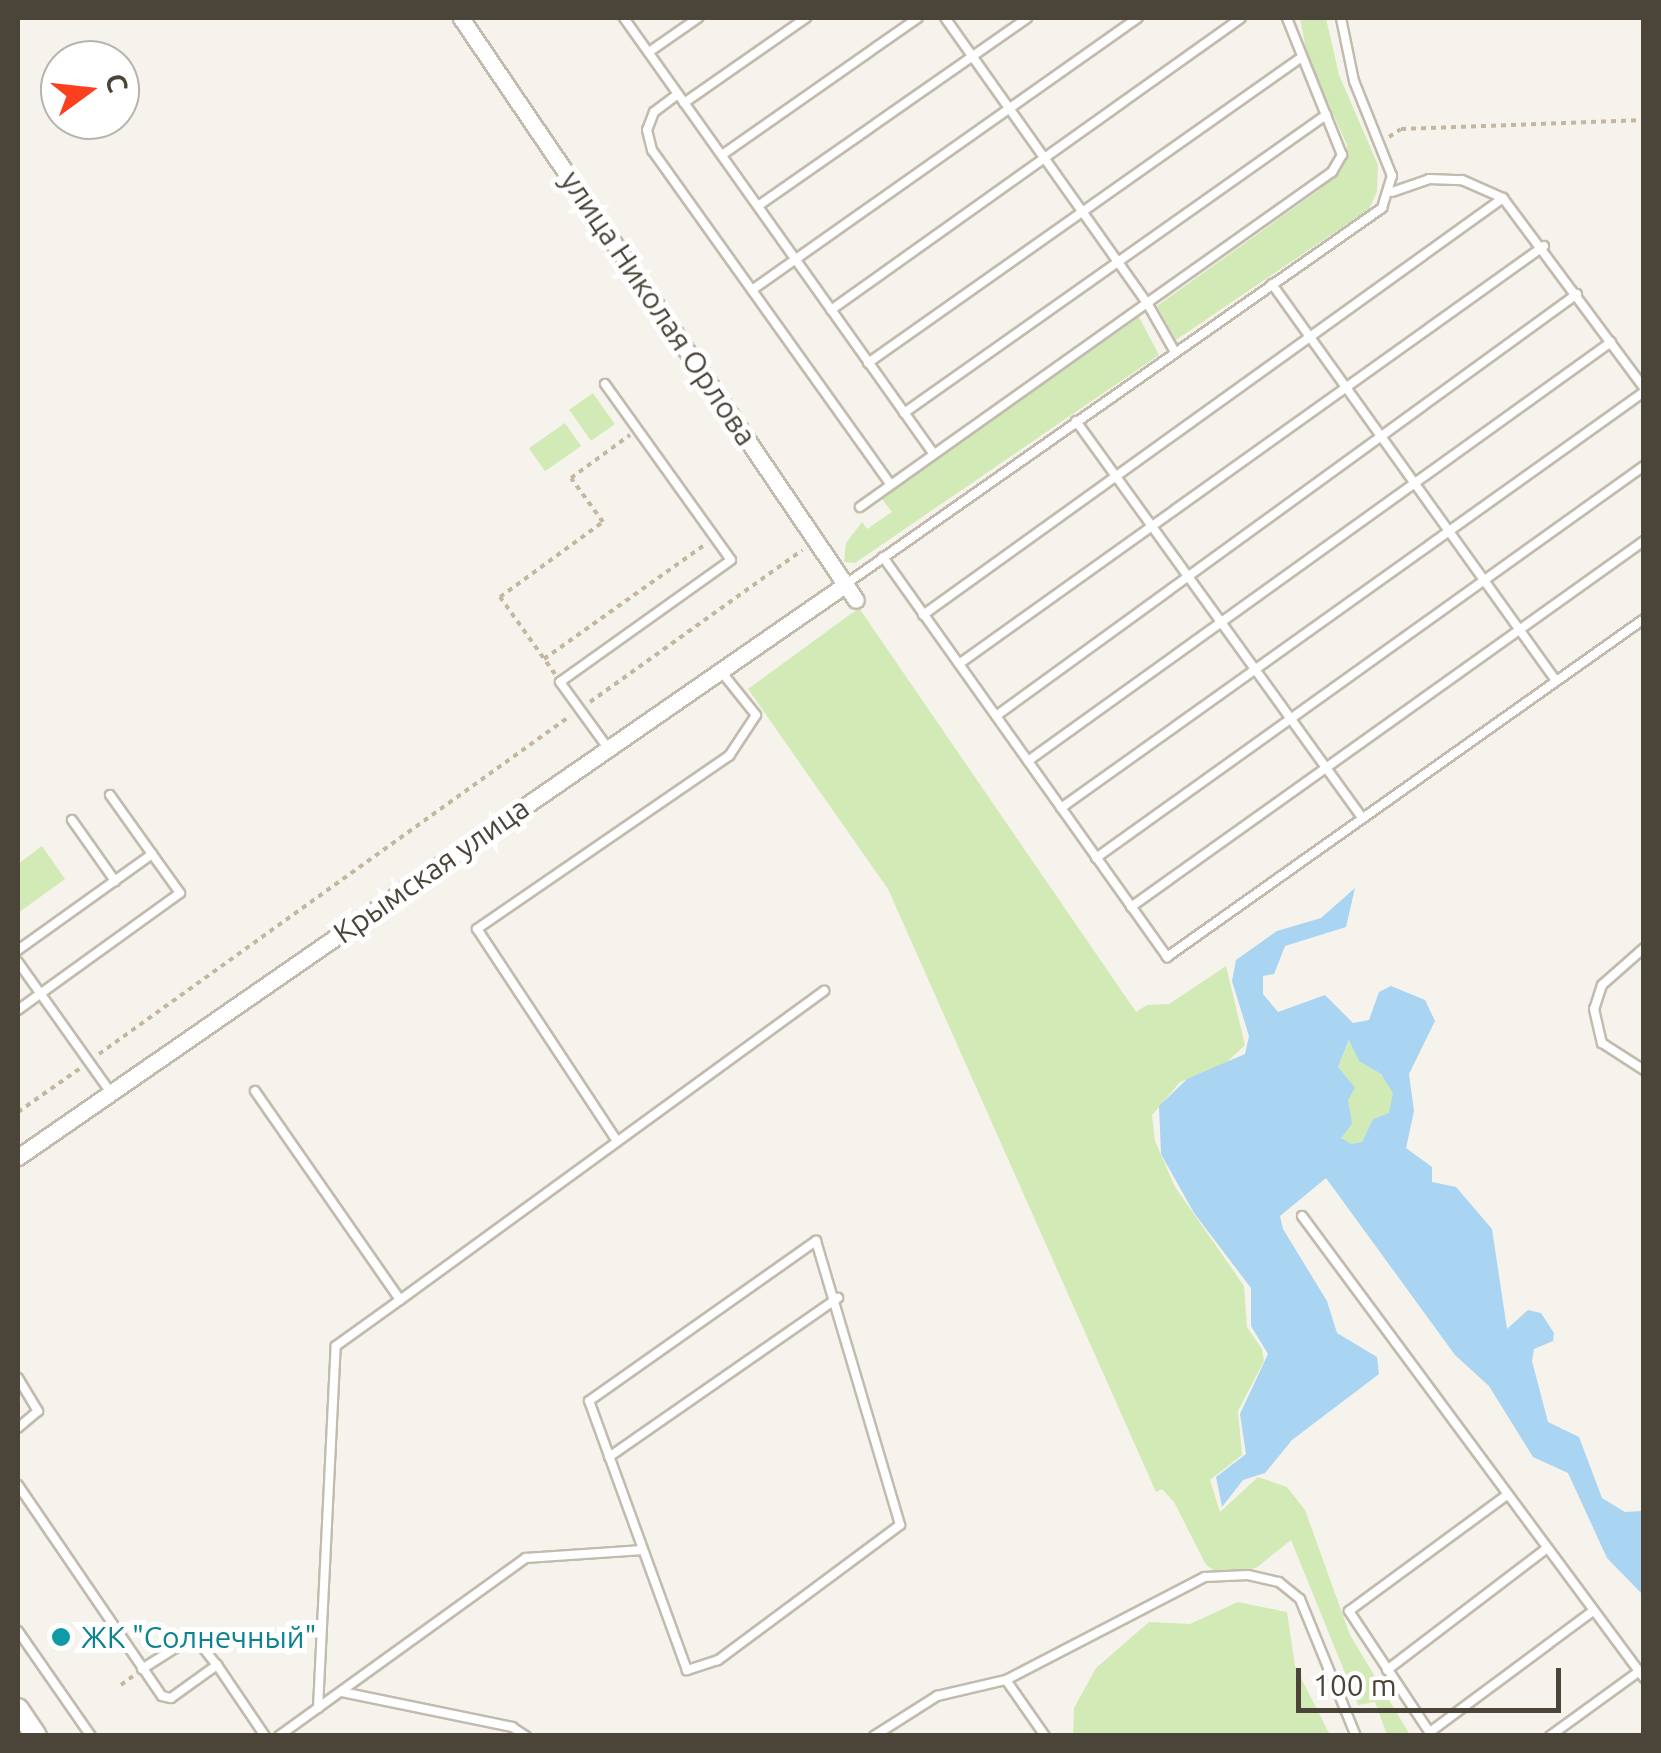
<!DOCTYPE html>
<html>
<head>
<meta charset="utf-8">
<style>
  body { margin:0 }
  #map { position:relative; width:1661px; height:1753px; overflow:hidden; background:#f6f3ec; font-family:Ubuntu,sans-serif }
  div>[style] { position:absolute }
  .green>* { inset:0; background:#d2eab5; transform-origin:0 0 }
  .water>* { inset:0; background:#a9d4f2 }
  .path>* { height:4px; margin-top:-2px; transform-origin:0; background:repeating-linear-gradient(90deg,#c4b79f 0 5px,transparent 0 10px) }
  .roads { filter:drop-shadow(2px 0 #c2bbae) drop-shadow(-2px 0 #c2bbae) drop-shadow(0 2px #c2bbae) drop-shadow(0 -2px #c2bbae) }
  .service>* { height:8px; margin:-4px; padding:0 4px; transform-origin:4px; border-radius:4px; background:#fff }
  .minor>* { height:15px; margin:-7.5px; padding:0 7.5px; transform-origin:7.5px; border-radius:7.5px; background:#fff }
  .tertiary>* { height:20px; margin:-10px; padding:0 10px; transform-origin:10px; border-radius:10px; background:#fff }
  .dots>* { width:28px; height:28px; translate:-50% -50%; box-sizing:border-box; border:5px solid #fff; border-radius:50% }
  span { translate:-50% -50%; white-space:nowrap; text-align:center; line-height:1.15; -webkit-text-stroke:10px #fff; paint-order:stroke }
  .street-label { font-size:30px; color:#4b4439 }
  .culture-label { font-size:30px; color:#0d838f }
  .left { translate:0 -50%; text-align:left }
  .frame { position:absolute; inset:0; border:20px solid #4b4439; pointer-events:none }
  .north { position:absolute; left:40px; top:40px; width:100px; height:100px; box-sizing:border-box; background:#fff; border:2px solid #b7b4b0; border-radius:50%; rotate:75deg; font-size:28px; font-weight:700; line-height:40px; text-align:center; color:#4b4439 }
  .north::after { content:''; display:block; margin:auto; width:35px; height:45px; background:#fc3f1d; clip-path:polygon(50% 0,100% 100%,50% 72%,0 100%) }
  .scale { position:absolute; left:1296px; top:1668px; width:265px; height:45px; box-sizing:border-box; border:5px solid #4b4439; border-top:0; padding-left:12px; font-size:30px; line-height:35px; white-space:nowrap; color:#4b4439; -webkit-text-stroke:8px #fff; paint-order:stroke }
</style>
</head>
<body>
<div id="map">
  <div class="green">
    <i style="clip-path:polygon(1300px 18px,1326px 18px,1339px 75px,1378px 165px,1377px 192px,1369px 209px,1176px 340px,1157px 306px,1319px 190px,1346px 161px,1347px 145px,1307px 56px)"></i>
    <i style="clip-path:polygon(1139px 317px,1159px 355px,855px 563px,844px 562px,846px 543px,862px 522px,867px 529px,892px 512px,882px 499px)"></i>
    <i style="left:593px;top:393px;width:38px;height:29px;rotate:55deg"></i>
    <i style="left:565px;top:423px;width:28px;height:44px;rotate:55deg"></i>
    <i style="clip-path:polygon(859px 608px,1136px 1012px,1147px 1005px,1169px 1004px,1226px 966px,1245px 1045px,1226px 1063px,1180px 1082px,1152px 1115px,1155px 1141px,1175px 1187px,1244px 1286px,1247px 1327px,1262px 1349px,1264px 1361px,1238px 1411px,1242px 1455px,1210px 1480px,1220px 1512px,1258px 1477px,1287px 1487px,1305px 1510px,1350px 1635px,1410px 1735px,1387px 1735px,1375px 1702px,1358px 1705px,1291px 1540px,1256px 1568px,1220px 1574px,1206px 1565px,1174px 1502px,1162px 1489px,1156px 1492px,888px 889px,748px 689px)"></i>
    <i style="clip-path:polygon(42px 846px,65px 879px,18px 913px,18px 864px)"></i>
    <i style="clip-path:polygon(1350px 1039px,1359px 1061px,1381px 1074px,1394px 1093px,1390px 1113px,1373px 1119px,1362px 1142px,1351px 1144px,1341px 1139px,1349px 1117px,1338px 1067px)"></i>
    <i style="clip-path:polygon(1238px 1602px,1287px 1612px,1295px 1666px,1330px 1735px,1073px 1735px,1074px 1708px,1096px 1668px,1149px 1622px,1190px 1624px)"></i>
  </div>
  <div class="water">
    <i style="clip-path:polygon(evenodd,1355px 888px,1346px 927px,1285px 946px,1274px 974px,1263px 976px,1263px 994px,1278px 1012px,1325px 995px,1353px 1023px,1369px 1020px,1379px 992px,1391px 986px,1425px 1000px,1435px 1021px,1409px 1074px,1414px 1111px,1406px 1148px,1432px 1167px,1432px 1182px,1456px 1187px,1492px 1229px,1507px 1329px,1528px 1310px,1541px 1313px,1554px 1333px,1553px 1341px,1534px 1349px,1532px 1361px,1548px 1422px,1579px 1437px,1602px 1498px,1625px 1512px,1643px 1511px,1643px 1595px,1607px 1558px,1568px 1473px,1533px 1457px,1489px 1386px,1455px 1355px,1326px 1178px,1280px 1216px,1283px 1229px,1327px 1301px,1337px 1333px,1377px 1357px,1379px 1374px,1292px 1440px,1265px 1473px,1243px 1480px,1222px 1507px,1216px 1477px,1246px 1454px,1240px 1414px,1268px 1354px,1251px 1326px,1251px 1288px,1194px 1213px,1161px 1154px,1159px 1106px,1187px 1079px,1245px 1054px,1249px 1036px,1232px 981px,1236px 960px,1277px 931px,1321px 918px,1355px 888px,1349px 1040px,1359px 1061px,1381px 1074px,1393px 1093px,1389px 1113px,1373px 1119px,1362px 1142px,1351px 1144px,1341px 1138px,1352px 1124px,1348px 1100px,1355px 1088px,1338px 1067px,1349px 1040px)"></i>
  </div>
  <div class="path">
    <i style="left:1389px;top:137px;width:14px;rotate:-34deg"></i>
    <i style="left:1401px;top:129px;width:243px;rotate:-2.1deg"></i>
    <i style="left:544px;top:659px;width:200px;rotate:-35.4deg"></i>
    <i style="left:555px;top:674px;width:95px;rotate:-125.5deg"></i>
    <i style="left:500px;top:597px;width:127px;rotate:-36.1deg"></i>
    <i style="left:603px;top:522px;width:54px;rotate:-126deg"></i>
    <i style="left:571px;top:478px;width:73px;rotate:-36.1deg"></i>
    <i style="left:590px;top:702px;width:261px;rotate:-35.6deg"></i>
    <i style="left:99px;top:1054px;width:580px;rotate:-35.66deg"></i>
    <i style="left:18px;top:1112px;width:75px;rotate:-35.2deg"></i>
    <i style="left:121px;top:1685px;width:15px;rotate:-37deg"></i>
  </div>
  <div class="roads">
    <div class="service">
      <i style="left:624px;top:18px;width:534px;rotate:54.61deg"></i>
      <i style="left:649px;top:52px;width:60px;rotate:-34.8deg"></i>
      <i style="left:678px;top:94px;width:30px;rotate:143deg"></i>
      <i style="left:654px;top:112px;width:19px;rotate:111deg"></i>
      <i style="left:647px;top:130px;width:21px;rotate:76deg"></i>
      <i style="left:652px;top:150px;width:410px;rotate:54.5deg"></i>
      <i style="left:684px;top:103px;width:149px;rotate:-34.9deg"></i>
      <i style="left:722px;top:155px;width:239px;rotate:-35deg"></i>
      <i style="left:1392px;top:192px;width:39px;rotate:-19deg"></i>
      <i style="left:1429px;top:179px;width:33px;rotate:2deg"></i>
      <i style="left:1462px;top:180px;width:45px;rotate:23.7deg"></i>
      <i style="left:1503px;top:198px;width:237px;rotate:53.4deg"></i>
      <i style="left:758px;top:206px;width:328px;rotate:-34.9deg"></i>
      <i style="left:1272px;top:284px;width:487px;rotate:54.4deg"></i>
      <i style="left:752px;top:290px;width:472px;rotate:-35.2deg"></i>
      <i style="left:831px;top:310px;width:503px;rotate:-35.46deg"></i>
      <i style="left:1175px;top:352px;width:56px;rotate:-119.7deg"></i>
      <i style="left:1147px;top:303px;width:227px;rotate:-35.3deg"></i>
      <i style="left:1332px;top:172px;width:20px;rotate:-60deg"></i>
      <i style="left:1342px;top:155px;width:148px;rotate:-111.9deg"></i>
      <i style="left:868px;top:363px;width:527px;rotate:-35.2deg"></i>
      <i style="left:605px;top:384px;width:216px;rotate:54.4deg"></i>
      <i style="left:731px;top:560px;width:210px;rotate:144.5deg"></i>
      <i style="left:560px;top:682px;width:82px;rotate:54deg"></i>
      <i style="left:904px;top:413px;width:517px;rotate:-35.23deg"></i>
      <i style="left:1076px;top:421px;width:489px;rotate:54.2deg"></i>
      <i style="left:860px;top:507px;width:352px;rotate:-35.4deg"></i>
      <i style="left:1147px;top:303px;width:349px;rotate:-125.3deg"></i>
      <i style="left:883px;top:557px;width:491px;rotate:54.6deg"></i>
      <i style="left:1167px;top:957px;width:585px;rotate:-35.32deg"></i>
      <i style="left:846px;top:584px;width:655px;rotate:-35.05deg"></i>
      <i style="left:1382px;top:208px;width:34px;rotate:-73deg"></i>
      <i style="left:1392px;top:176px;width:102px;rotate:-111.8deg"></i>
      <i style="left:1354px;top:81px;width:64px;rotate:-101.7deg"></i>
      <i style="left:923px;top:615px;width:714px;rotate:-35.71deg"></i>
      <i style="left:959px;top:664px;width:719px;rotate:-35.55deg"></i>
      <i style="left:996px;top:716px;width:718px;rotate:-35.99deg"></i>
      <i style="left:1028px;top:761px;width:718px;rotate:-35.7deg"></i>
      <i style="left:110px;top:795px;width:72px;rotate:54.6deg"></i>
      <i style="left:1061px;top:808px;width:716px;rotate:-35.51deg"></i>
      <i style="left:72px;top:820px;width:75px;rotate:54.8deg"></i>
      <i style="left:1096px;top:858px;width:674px;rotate:-35.58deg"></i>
      <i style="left:1131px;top:907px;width:630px;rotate:-35.51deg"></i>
      <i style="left:1644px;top:948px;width:56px;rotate:138.6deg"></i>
      <i style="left:1602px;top:985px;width:25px;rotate:108deg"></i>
      <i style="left:1594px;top:1009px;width:35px;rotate:77deg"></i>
      <i style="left:1602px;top:1043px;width:50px;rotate:32.7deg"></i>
      <i style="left:18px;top:950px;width:165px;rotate:-35.6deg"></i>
      <i style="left:152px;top:854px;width:48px;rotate:54.3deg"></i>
      <i style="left:180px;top:893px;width:200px;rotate:144.2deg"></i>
      <i style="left:18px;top:962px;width:161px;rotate:54.6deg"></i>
      <i style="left:255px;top:1091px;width:254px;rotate:55.2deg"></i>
      <i style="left:400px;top:1300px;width:525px;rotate:-36.08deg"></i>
      <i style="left:617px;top:1141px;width:254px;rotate:-123.4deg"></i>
      <i style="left:477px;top:929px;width:306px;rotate:-34.5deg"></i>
      <i style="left:729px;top:756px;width:49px;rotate:-56.6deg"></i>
      <i style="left:756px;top:715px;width:58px;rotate:-128.7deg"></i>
      <i style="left:1302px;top:1216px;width:575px;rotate:53.49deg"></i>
      <i style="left:816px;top:1241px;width:296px;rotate:73.5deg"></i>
      <i style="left:900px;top:1525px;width:227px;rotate:143.4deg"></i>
      <i style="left:718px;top:1660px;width:33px;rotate:162deg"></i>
      <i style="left:687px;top:1670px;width:286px;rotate:-110deg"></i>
      <i style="left:589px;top:1401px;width:278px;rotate:-35.2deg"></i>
      <i style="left:18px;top:1378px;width:39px;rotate:59deg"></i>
      <i style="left:38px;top:1411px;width:26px;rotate:140deg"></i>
      <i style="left:609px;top:1457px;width:279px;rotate:-34.8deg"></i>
      <i style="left:18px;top:1485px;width:255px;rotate:55.7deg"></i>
      <i style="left:162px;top:1696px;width:9px;rotate:13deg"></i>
      <i style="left:171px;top:1698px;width:57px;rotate:-35.7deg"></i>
      <i style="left:217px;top:1665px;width:86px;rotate:55.9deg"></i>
      <i style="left:18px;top:1631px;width:128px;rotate:55.2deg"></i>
      <i style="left:142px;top:1669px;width:62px;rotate:-32.4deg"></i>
      <i style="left:194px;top:1636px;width:37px;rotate:52deg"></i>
      <i style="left:1387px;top:1670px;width:201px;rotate:-37.3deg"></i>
      <i style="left:1006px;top:1680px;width:68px;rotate:55.1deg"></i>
      <i style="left:342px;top:1692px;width:174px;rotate:11.6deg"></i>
      <i style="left:512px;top:1727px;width:17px;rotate:33deg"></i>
      <i style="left:318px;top:1708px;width:362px;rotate:-87.2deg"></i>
      <i style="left:336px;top:1346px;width:79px;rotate:-35.7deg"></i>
      <i style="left:1430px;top:1732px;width:203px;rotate:-36.6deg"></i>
      <i style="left:279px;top:1736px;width:304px;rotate:-35.8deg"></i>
      <i style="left:526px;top:1558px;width:117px;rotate:-3.9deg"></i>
      <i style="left:874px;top:1736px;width:75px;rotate:-32.4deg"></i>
      <i style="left:937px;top:1696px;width:71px;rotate:-13.1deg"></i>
      <i style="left:1006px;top:1680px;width:224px;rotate:-27.4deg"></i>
      <i style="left:1205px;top:1577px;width:43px;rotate:-2.7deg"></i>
      <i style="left:1248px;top:1575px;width:32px;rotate:13deg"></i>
      <i style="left:1279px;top:1582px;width:27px;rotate:39deg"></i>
      <i style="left:1300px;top:1599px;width:148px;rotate:67.8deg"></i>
      <i style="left:1432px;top:1736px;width:150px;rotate:-123.6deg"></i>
      <i style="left:1349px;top:1611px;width:197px;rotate:-36.3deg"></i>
      <i style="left:1550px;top:1736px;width:109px;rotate:-36deg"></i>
    </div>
    <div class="minor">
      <i style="left:461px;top:18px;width:703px;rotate:55.84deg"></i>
      <i style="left:18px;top:1157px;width:1007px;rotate:-34.68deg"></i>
    </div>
    <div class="tertiary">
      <i style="left:18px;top:1709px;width:32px;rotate:56deg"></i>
    </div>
  </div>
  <div class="dots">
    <i style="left:61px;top:1637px;background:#0f9aa8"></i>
  </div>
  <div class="street-label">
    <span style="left:659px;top:308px;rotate:56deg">улица Николая Орлова</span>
    <span style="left:431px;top:870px;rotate:-35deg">Крымская улица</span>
  </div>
  <div class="culture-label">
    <span class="left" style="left:81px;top:1637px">ЖК "Солнечный"</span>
  </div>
  <div class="frame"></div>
  <div class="north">С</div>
  <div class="scale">100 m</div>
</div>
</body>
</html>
